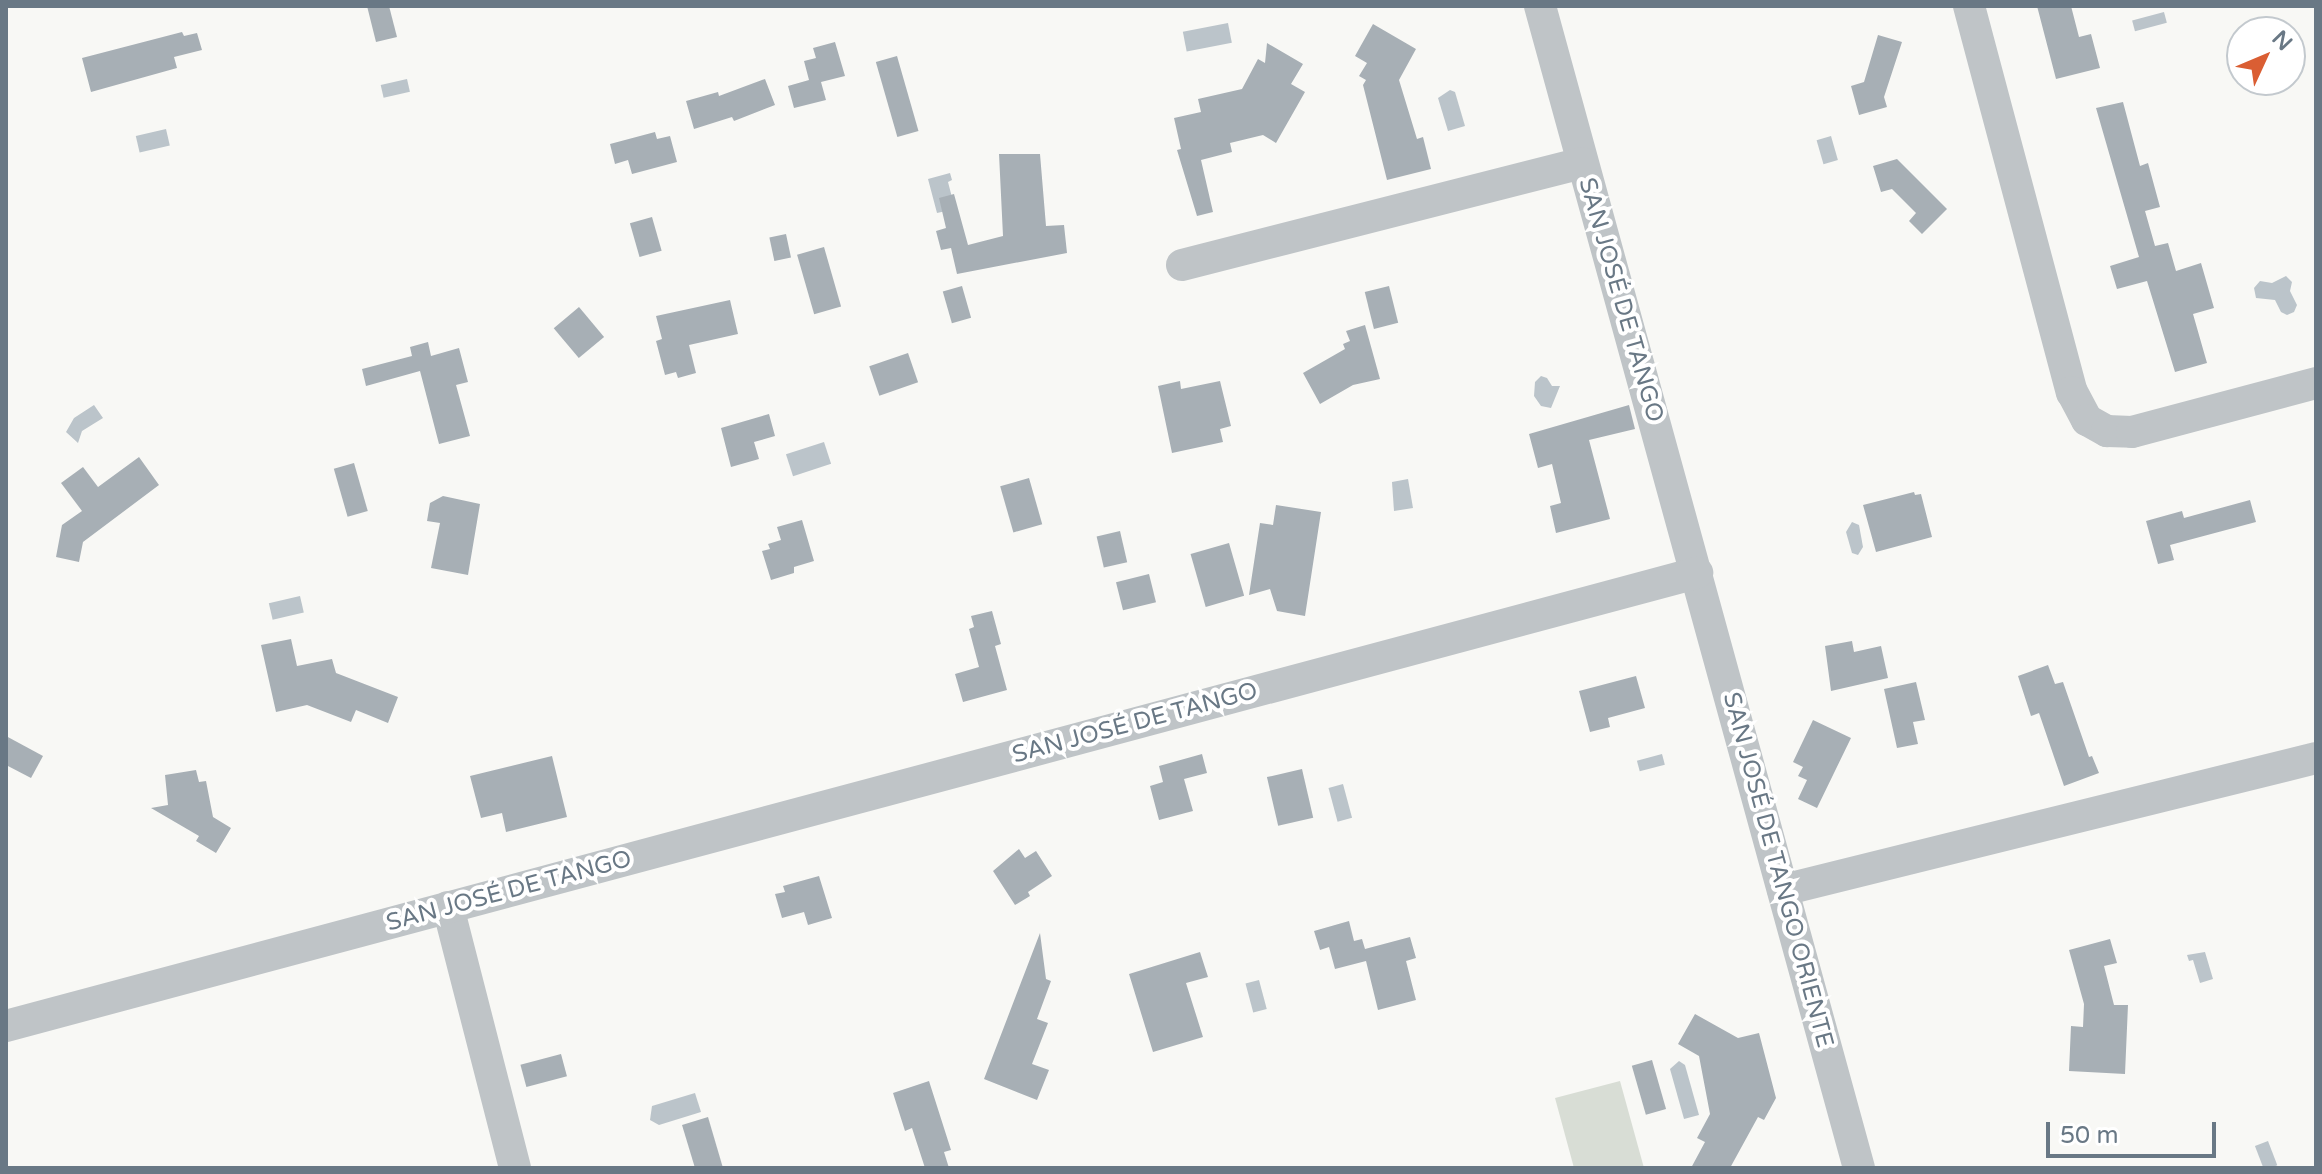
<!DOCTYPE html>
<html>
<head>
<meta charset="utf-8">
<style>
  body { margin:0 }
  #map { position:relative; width:2322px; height:1174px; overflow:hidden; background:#f8f8f5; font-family:"Varela Round",sans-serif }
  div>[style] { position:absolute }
  .green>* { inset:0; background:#d8ddd5 }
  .water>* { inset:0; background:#bbc4ca; transform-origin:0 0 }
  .building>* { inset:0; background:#a7afb5; transform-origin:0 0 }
  .minor>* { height:32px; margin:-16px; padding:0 16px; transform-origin:16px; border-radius:16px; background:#bfc4c7 }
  span { translate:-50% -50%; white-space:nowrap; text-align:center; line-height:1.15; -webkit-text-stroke:8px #fff; paint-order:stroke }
  .street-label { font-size:24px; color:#697885 }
  .frame { position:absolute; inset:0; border:8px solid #697885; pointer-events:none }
  .north { position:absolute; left:2226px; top:16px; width:80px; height:80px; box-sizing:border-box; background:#fff; border:2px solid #c3c9ce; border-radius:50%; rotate:46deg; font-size:22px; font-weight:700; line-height:32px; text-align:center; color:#697885 }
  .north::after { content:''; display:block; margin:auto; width:28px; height:36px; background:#da5e33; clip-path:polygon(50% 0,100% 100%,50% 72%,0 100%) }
  .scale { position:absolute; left:2046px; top:1122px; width:170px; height:36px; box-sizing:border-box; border:4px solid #697885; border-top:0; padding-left:10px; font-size:24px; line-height:28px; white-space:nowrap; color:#697885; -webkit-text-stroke:6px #fff; paint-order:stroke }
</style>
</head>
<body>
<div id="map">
  <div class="green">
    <i style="clip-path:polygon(1620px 1081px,1644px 1168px,1574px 1168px,1555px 1098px)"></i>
  </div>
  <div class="water">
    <i style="left:2164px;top:12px;width:11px;height:33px;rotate:75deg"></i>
    <i style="left:1228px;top:23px;width:20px;height:46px;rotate:79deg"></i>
    <i style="left:407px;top:79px;width:13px;height:27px;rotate:77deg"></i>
    <i style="clip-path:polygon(1450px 90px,1455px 92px,1465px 126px,1448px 131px,1438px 98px)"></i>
    <i style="left:166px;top:129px;width:17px;height:31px;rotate:77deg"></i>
    <i style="left:1831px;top:136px;width:25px;height:15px;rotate:74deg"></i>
    <i style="clip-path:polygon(950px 173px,952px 180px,948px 182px,955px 209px,937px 213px,928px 179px)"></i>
    <i style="clip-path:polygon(2286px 276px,2292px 282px,2290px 291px,2297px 305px,2294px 312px,2287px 315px,2281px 312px,2275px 300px,2256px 298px,2254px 288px,2260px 281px,2272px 283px)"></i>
    <i style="clip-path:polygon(1541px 376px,1547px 378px,1552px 386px,1560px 386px,1551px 408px,1541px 406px,1534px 396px,1535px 382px)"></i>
    <i style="clip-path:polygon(94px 405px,103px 418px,82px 431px,78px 443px,66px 432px,74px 418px)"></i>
    <i style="left:824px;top:442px;width:23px;height:40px;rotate:72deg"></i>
    <i style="clip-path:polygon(1408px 479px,1413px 508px,1394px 511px,1392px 482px)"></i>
    <i style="clip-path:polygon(1852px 522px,1859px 525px,1863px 547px,1858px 555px,1852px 553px,1846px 532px)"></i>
    <i style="left:300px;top:596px;width:17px;height:32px;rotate:77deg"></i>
    <i style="left:1662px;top:754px;width:11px;height:26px;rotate:75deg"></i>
    <i style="left:1343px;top:784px;width:35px;height:15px;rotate:75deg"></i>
    <i style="clip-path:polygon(2205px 952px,2213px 979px,2200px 983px,2193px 960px,2189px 961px,2187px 955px)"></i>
    <i style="left:1259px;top:980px;width:30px;height:14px;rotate:75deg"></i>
    <i style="clip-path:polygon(1679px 1061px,1685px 1065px,1699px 1115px,1684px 1119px,1670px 1069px)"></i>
    <i style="clip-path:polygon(695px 1093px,701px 1112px,659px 1125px,650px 1120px,652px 1106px)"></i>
    <i style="left:2268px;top:1141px;width:26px;height:14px;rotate:69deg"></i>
  </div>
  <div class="building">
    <i style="clip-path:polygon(367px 6px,389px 6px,397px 37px,376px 42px)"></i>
    <i style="clip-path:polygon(2037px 6px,2071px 6px,2079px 37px,2091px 34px,2100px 68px,2056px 79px)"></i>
    <i style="clip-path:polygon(1373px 24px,1416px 49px,1399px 80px,1417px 139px,1423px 137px,1431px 169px,1387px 180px,1363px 85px,1366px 80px,1359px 76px,1367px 63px,1355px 56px)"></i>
    <i style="clip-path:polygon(182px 32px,184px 36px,197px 33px,202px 50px,174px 57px,177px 68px,91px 92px,82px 58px)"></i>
    <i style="clip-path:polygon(1878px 35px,1902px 42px,1884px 97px,1887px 107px,1859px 115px,1851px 86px,1864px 82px)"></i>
    <i style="clip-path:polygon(835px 42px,845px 76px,821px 82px,826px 100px,794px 108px,788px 86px,809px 80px,804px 61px,816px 58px,813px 48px)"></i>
    <i style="clip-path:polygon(1267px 43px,1303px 64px,1291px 84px,1305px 92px,1276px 143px,1263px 135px,1230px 143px,1232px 152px,1201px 160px,1213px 212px,1197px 216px,1177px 150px,1181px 149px,1174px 118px,1201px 112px,1198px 99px,1242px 89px,1258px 59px,1265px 63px)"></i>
    <i style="left:897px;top:56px;width:78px;height:22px;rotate:74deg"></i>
    <i style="clip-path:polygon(765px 79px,775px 105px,734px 121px,732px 117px,694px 129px,686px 101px,718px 92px,719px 96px)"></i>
    <i style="clip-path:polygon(2123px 102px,2140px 166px,2148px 163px,2160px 207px,2145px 211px,2155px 246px,2168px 243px,2176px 271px,2201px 263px,2214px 308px,2193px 314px,2207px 363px,2175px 372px,2147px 281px,2117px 289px,2110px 266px,2139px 257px,2096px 108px)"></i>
    <i style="clip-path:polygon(655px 132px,657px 139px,670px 136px,677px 162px,632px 174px,628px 160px,615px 164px,610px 144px)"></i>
    <i style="clip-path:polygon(999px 154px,1040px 154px,1046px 226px,1064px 225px,1067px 253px,957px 274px,951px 248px,941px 250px,936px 231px,946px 228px,939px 198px,954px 194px,968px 245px,1003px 236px)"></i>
    <i style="clip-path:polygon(1897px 159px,1947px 209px,1922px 234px,1909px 221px,1916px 213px,1892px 189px,1881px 192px,1873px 166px)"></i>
    <i style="left:652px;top:217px;width:35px;height:23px;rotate:74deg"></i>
    <i style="left:786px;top:234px;width:24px;height:17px;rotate:78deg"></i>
    <i style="left:824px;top:247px;width:62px;height:28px;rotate:74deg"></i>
    <i style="left:962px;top:286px;width:33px;height:20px;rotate:74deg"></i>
    <i style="left:1389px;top:286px;width:38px;height:25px;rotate:76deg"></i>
    <i style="clip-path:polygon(730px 300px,738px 334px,689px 345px,696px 373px,678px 378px,676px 372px,665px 375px,656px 341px,662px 339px,656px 316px)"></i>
    <i style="left:579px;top:307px;width:39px;height:33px;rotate:50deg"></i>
    <i style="clip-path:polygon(1365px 325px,1380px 379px,1353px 385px,1320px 404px,1303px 373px,1345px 349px,1343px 344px,1350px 341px,1346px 331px)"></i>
    <i style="clip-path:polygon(428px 342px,431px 356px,459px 348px,468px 382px,456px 385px,470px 436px,439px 444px,420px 371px,366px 386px,362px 369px,412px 356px,410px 347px)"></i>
    <i style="left:908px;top:353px;width:31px;height:41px;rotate:71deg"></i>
    <i style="clip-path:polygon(1180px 381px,1181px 389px,1220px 381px,1231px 426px,1220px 429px,1223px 442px,1172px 453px,1158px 386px)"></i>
    <i style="clip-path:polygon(1629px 405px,1635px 429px,1589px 440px,1610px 519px,1556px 533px,1550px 506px,1561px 503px,1552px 464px,1538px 468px,1529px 434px)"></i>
    <i style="clip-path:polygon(769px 414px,775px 436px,754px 442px,759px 459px,731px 467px,721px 428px)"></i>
    <i style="clip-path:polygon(139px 457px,159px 485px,83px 542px,79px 562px,56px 557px,62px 525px,82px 511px,61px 483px,83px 467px,98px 487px)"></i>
    <i style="left:354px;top:463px;width:50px;height:21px;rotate:74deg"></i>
    <i style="left:1029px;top:478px;width:48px;height:30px;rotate:74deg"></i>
    <i style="clip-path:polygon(1914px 492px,1915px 495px,1921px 494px,1932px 537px,1876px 552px,1863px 505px)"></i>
    <i style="clip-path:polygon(443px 496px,480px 504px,468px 575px,431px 568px,440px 523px,427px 521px,430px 503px)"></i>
    <i style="clip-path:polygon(2250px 500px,2256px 522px,2170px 545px,2174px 560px,2158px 564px,2146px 521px,2182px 511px,2184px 518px)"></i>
    <i style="clip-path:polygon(1276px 505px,1321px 512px,1305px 616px,1277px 611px,1270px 589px,1249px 595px,1260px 523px,1273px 525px)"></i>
    <i style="clip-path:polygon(802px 520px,814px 561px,794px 567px,794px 573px,771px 580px,762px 551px,770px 549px,768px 544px,781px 540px,777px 527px)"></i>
    <i style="left:1120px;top:531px;width:32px;height:24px;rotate:77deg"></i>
    <i style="left:1229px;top:543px;width:55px;height:40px;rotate:74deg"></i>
    <i style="left:1149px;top:574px;width:29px;height:34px;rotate:76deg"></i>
    <i style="clip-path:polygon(992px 611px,1001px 644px,995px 646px,1007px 690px,963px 702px,955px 674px,979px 667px,969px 629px,974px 627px,971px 616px)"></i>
    <i style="clip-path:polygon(291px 639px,297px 666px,332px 659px,336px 673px,398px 697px,388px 723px,356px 710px,351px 722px,307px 705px,276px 712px,261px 645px)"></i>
    <i style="clip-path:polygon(1852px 641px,1854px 652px,1881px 646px,1888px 678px,1831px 691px,1825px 646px)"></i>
    <i style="clip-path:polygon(2048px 665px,2055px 684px,2063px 682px,2089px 757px,2092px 756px,2099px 773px,2064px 786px,2039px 713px,2031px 716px,2018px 676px)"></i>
    <i style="clip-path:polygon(1636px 676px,1645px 708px,1608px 718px,1610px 727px,1590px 732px,1579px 691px)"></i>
    <i style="clip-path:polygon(1916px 682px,1925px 720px,1913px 722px,1918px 744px,1897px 748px,1884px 689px)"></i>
    <i style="clip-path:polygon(1813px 720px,1851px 738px,1817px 808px,1798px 799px,1807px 780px,1798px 776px,1803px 767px,1793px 762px)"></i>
    <i style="clip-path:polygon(6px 736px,43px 756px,31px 778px,6px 765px)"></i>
    <i style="clip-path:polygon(1202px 754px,1207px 773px,1184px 779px,1193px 811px,1159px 820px,1150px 786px,1163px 782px,1159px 766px)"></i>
    <i style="clip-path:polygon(552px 756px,567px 817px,506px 832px,502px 813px,481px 818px,470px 776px)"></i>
    <i style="left:1302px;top:769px;width:50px;height:36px;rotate:77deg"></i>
    <i style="clip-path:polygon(196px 770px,199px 782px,206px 781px,213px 817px,231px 828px,216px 853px,196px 841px,199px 836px,151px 808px,168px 805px,165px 775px)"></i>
    <i style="clip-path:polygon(1019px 849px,1025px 858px,1036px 851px,1052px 876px,1028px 892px,1030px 896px,1015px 905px,993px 871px)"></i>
    <i style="clip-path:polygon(819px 876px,832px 918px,808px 925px,804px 912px,782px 918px,775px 894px,785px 892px,783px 886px)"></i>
    <i style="clip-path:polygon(1349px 921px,1354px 941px,1362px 939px,1365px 949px,1410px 937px,1416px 958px,1406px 961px,1416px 1000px,1378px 1010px,1366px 961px,1335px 969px,1329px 947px,1320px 950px,1314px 931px)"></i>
    <i style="clip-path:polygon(1040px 933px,1046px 979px,1051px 981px,1037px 1019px,1048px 1023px,1032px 1064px,1049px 1070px,1037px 1100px,984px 1079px)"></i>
    <i style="clip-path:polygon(2110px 939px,2117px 963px,2104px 966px,2114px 1005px,2128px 1005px,2125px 1074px,2069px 1071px,2071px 1026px,2083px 1027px,2084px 1004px,2069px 950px)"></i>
    <i style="clip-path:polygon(1200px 952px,1208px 977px,1186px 983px,1203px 1037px,1153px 1052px,1129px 974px)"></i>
    <i style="clip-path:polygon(1695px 1014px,1738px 1038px,1759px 1033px,1776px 1098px,1764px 1120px,1758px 1117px,1730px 1168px,1691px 1168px,1705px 1142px,1697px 1138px,1710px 1114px,1699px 1056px,1678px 1044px)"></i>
    <i style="left:561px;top:1054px;width:23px;height:42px;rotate:75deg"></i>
    <i style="left:1652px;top:1060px;width:51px;height:21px;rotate:74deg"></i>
    <i style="clip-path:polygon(929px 1081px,951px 1150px,944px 1152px,949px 1168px,925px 1168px,912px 1128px,905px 1131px,893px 1093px)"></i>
    <i style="clip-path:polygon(708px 1117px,723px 1168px,695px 1168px,682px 1125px)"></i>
  </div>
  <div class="minor">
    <i style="left:1540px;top:6px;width:1205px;rotate:74.65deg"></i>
    <i style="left:1969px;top:6px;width:400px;rotate:75.1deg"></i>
    <i style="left:2072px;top:392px;width:32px;rotate:62deg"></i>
    <i style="left:2087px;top:420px;width:23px;rotate:29deg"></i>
    <i style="left:2107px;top:431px;width:25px;rotate:2deg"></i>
    <i style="left:2132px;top:432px;width:190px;rotate:-14.9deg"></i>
    <i style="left:1182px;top:265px;width:413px;rotate:-14.3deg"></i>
    <i style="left:1783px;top:890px;width:549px;rotate:-13.91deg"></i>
    <i style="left:448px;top:907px;width:269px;rotate:75.6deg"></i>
    <i style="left:6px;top:1026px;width:1751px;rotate:-15deg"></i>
  </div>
  <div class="street-label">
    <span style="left:1621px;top:300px;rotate:74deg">SAN JOSÉ DE TANGO</span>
    <span style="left:1135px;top:723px;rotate:-15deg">SAN JOSÉ DE TANGO</span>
    <span style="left:1778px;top:870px;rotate:75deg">SAN JOSÉ DE TANGO ORIENTE</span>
    <span style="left:509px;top:891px;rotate:-15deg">SAN JOSÉ DE TANGO</span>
  </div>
  <div class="frame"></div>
  <div class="north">N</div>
  <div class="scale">50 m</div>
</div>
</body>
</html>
